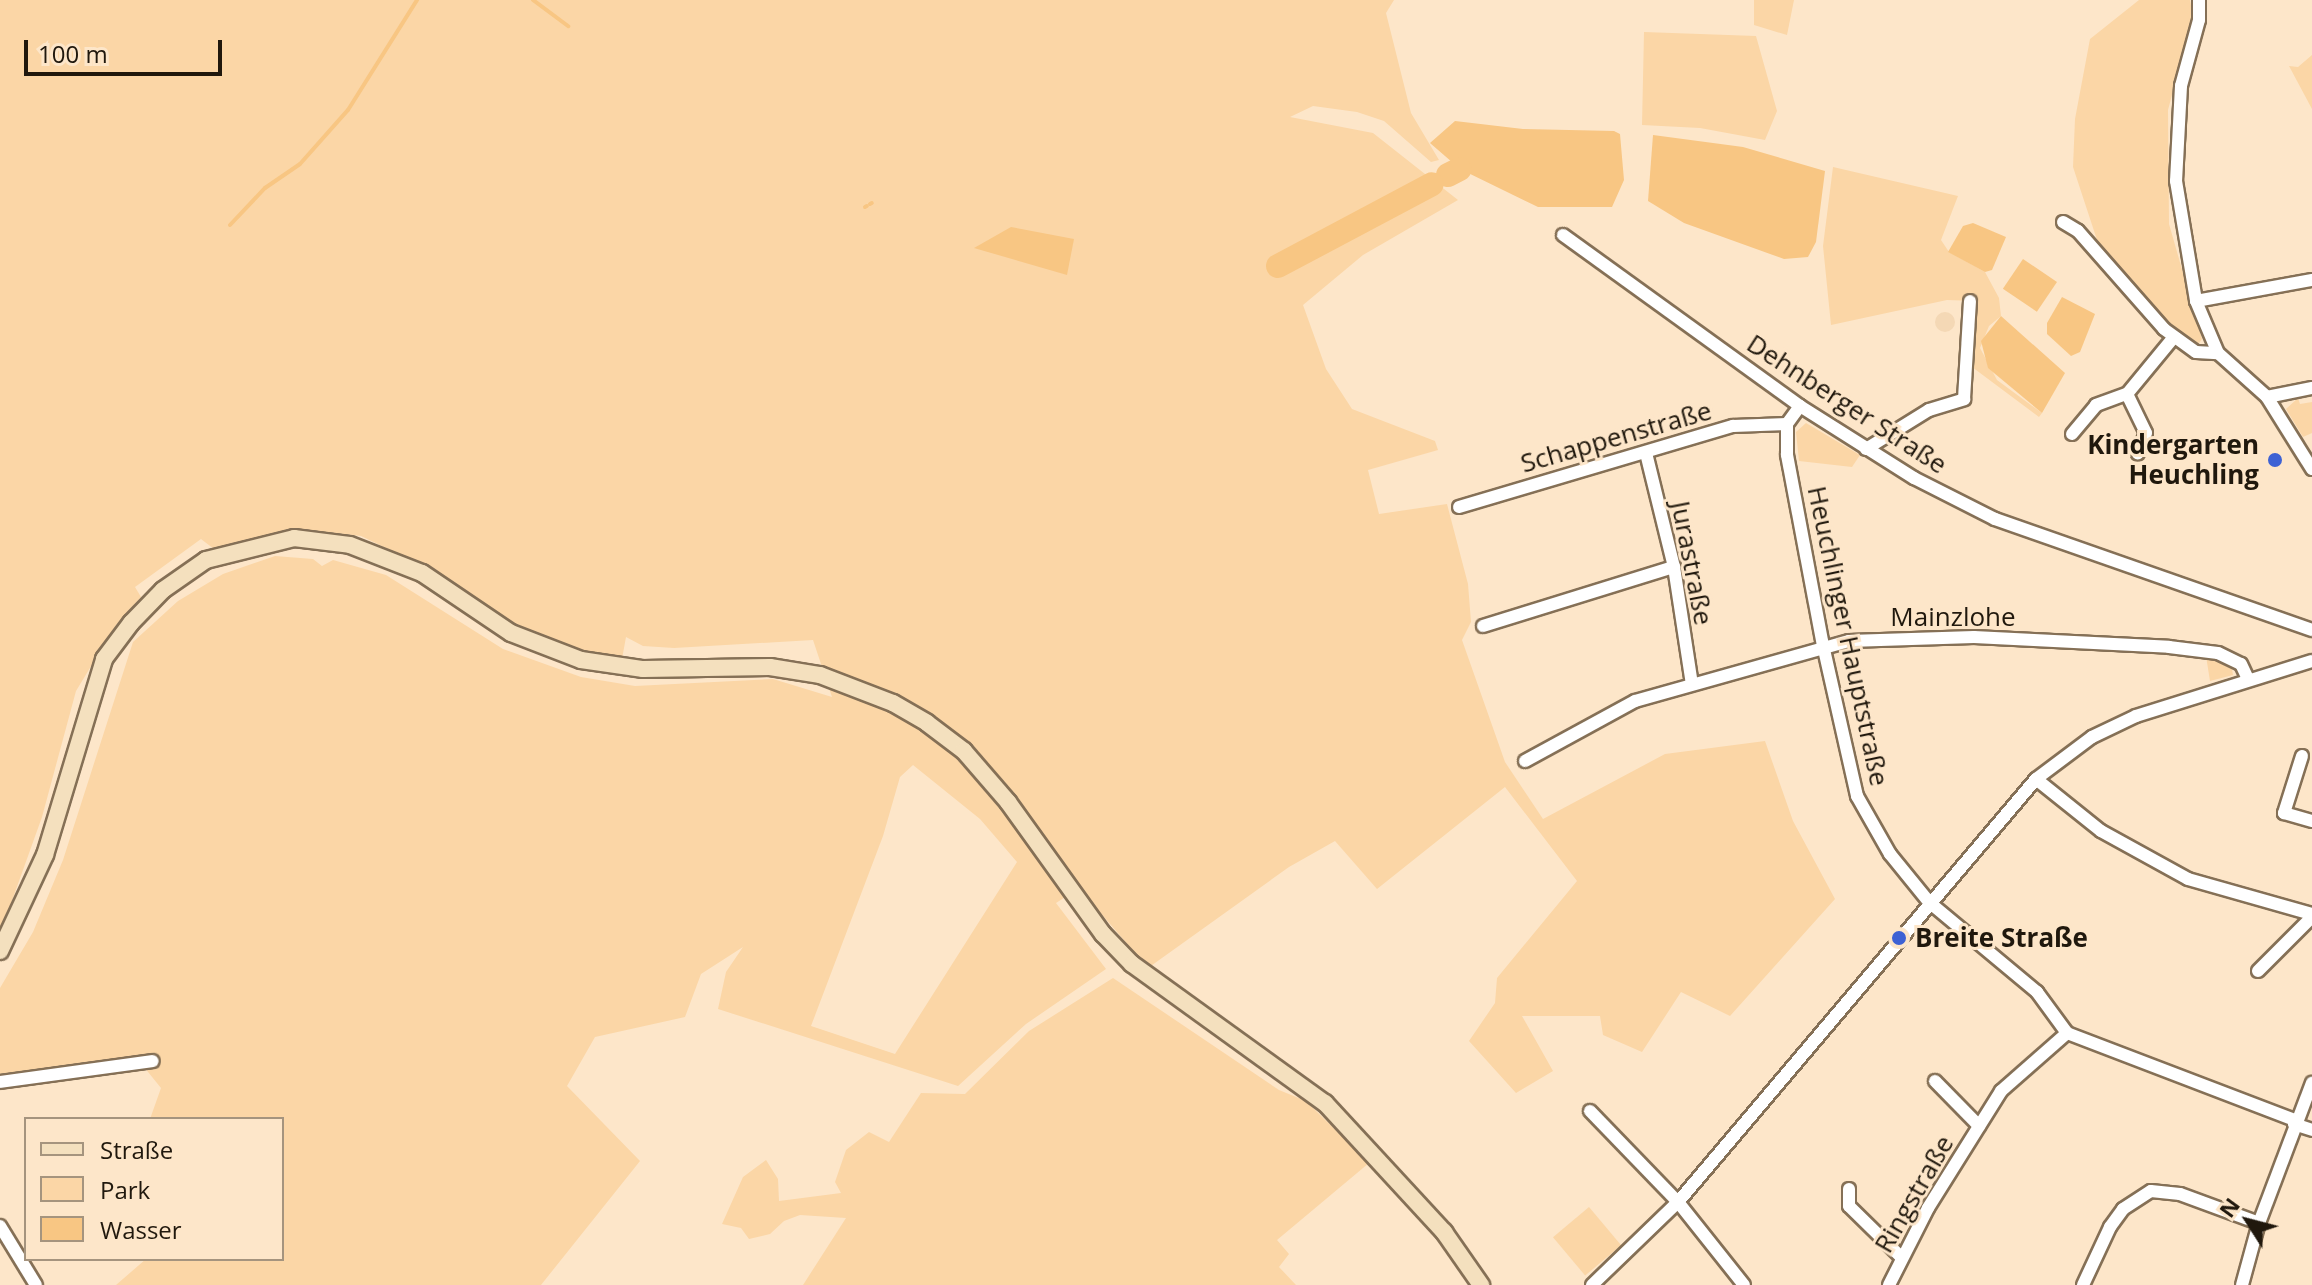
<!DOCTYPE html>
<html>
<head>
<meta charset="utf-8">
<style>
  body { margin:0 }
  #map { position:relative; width:2312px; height:1285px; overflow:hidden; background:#fde6c9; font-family:"Open Sans",sans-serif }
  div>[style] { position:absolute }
  .built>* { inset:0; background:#f4d8b5 }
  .round { border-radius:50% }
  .green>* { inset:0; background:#fbd6a6; transform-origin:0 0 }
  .water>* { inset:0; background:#f8c683; transform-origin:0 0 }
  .stream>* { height:4px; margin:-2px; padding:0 2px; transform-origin:2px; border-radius:2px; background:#f8c683 }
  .river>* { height:24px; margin:-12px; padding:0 12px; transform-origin:12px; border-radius:12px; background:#f8c683 }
  .roads { filter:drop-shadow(2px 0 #857056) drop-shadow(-2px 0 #857056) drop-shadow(0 2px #857056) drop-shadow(0 -2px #857056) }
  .street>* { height:12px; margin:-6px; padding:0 6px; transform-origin:6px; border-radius:6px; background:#fff }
  .secondary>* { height:16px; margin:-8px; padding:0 8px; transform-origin:8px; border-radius:8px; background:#f4e0be }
  .dots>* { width:22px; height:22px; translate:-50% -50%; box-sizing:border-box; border:4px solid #fde6c9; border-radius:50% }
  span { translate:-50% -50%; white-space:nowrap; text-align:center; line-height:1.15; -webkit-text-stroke:6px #fde6c9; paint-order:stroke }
  .street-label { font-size:26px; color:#20180d }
  .poi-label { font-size:26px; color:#20180d; font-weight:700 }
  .right { translate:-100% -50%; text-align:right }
  .left { translate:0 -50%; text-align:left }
  .legend { position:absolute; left:24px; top:1117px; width:260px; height:144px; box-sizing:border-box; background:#fde6c9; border:2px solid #a5947e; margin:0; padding:10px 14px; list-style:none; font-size:24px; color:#20180d }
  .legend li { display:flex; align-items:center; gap:16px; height:40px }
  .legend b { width:40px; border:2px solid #a5947e }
  .north { position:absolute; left:2208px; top:1181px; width:80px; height:80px; -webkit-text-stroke:6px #fde6c9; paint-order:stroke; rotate:306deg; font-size:22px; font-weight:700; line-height:32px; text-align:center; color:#20180d }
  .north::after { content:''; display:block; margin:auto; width:28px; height:36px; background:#20180d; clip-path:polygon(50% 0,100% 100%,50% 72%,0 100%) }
  .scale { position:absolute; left:24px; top:40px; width:198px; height:36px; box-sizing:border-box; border:4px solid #20180d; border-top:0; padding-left:10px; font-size:24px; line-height:28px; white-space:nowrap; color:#20180d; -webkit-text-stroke:6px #fde6c9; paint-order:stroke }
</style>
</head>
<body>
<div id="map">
  <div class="built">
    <i class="round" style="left:1935px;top:312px;width:20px;height:20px"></i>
  </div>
  <div class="green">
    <i style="clip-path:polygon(evenodd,0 0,1394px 0,1386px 13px,1411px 113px,1439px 160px,1431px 162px,1384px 121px,1357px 112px,1313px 106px,1290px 117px,1373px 133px,1458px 200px,1363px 255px,1303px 305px,1326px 369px,1352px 409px,1435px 441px,1438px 450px,1368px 470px,1379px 514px,1447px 504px,1468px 584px,1471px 622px,1462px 640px,1505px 762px,1543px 819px,1665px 754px,1765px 741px,1793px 821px,1835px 899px,1730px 1016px,1681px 992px,1642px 1052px,1603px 1035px,1600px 1016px,1522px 1016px,1553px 1071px,1516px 1093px,1469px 1041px,1495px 1003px,1497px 978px,1577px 881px,1505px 787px,1377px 889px,1335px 841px,1289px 867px,1148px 968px,1079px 888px,1056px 903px,1106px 969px,1026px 1024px,958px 1086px,718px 1009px,726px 972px,743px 947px,701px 974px,685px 1017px,595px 1037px,567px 1086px,640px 1161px,541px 1285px,116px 1285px,146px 1259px,282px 1259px,282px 1119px,150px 1119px,161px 1088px,144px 1067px,0 1079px,0 988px,33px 932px,63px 860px,133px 642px,178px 601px,223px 574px,275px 556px,313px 559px,322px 566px,333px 560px,386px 575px,503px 649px,581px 677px,635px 686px,773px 679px,832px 697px,813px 640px,674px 648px,643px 646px,626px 637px,622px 659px,585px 653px,500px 617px,436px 572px,361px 536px,293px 528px,214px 549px,201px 539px,135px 587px,141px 597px,116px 625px,76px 691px,42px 817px,0 934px,0 0,913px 765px,980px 819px,1017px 862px,895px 1054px,811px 1026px,883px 836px,900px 777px,913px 765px)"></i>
    <i style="clip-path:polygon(1754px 0,1794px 0,1787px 35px,1754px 25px)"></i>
    <i style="clip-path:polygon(2139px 0,2190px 0,2193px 16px,2168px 110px,2169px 224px,2202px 339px,2197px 346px,2153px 314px,2124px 282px,2098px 243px,2073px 167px,2075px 119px,2090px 39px)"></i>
    <i style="clip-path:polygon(1644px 32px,1756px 36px,1777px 111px,1765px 140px,1700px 128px,1642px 125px)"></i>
    <i style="clip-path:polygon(2312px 55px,2312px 109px,2289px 66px,2298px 67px)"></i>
    <i style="clip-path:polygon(1833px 167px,1958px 196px,1941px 240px,1949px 252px,1985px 272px,1999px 298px,2001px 316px,1989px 326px,1980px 348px,1997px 380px,2042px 413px,2039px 417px,1968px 364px,1976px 301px,1947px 300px,1831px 325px,1823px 246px)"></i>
    <i style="clip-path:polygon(2298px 398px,2300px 404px,2312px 402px,2312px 433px,2303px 437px,2286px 409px)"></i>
    <i style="clip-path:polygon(1806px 423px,1860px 455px,1852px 467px,1799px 461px,1796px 432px)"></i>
    <i style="clip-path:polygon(2206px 656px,2232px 669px,2233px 675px,2210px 681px)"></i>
    <i style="clip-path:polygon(1113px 978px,1279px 1090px,1306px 1101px,1369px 1163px,1277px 1240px,1289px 1254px,1279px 1267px,1296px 1285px,803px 1285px,846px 1218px,800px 1215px,784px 1221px,770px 1234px,749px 1239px,741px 1228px,722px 1224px,743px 1177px,766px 1160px,778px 1179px,779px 1201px,841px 1193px,835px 1182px,846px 1150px,869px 1132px,889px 1142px,921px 1093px,965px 1094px,1029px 1031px)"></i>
    <i style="left:1589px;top:1207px;width:50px;height:47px;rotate:50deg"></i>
  </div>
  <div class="water">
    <i style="clip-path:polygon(1455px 121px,1523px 129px,1614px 131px,1620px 134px,1624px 180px,1612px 207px,1538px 207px,1460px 169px,1430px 143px)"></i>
    <i style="clip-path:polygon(1653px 135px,1743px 147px,1825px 171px,1816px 242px,1808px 257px,1784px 259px,1684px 223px,1648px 201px)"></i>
    <i style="clip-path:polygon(1973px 223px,2006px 237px,1992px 270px,1985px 272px,1948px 252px,1963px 226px)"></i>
    <i style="clip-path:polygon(1011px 227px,1074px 239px,1067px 275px,974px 248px)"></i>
    <i style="left:2023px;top:259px;width:41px;height:36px;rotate:34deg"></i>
    <i style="clip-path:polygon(2062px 297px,2095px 314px,2080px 352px,2071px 356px,2047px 334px,2047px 323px)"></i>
    <i style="clip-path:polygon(2001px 316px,2065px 373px,2042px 413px,1988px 368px,1981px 341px)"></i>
  </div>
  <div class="stream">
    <i style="left:533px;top:0;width:44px;rotate:36.6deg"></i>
    <i style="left:870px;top:204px;width:2px;rotate:-27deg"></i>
    <i style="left:865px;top:207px;width:2px;rotate:-27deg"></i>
    <i style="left:230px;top:225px;width:51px;rotate:-46.6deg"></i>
    <i style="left:265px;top:188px;width:42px;rotate:-34.4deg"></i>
    <i style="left:300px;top:164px;width:72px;rotate:-48.4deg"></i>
    <i style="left:348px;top:110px;width:130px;rotate:-57.9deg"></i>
  </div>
  <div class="river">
    <i style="left:1448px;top:175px;width:13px;rotate:-27deg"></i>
    <i style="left:1278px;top:266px;width:174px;rotate:-28deg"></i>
  </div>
  <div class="roads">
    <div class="street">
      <i style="left:2199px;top:0;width:20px;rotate:90deg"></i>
      <i style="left:2199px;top:20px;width:68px;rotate:105.3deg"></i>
      <i style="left:2181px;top:86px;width:95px;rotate:93deg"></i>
      <i style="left:2176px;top:181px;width:122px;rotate:80.5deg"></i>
      <i style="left:2196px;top:301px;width:56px;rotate:67.1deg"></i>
      <i style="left:2218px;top:353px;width:66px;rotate:41.9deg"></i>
      <i style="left:2267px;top:397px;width:85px;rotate:58deg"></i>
      <i style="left:2063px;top:222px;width:17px;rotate:31deg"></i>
      <i style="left:2078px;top:231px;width:130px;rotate:48.7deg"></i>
      <i style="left:2164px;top:329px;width:39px;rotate:36deg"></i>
      <i style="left:2196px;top:352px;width:22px;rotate:3deg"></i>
      <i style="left:1563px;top:235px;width:292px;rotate:35.8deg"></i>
      <i style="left:1800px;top:406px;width:135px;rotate:32.3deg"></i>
      <i style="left:1914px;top:478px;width:91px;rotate:26.8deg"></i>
      <i style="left:1995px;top:519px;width:336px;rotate:19.3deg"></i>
      <i style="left:2196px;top:301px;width:118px;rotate:-10.3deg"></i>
      <i style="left:2127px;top:394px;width:74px;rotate:-50.5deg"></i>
      <i style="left:2267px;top:397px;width:46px;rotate:-11.3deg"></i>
      <i style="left:1800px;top:406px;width:22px;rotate:126deg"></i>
      <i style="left:1787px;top:424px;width:31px;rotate:90deg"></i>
      <i style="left:1787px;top:455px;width:193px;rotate:79.3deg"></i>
      <i style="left:1823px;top:645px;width:155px;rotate:77.3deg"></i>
      <i style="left:1857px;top:796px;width:67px;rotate:60.4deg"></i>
      <i style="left:1890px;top:854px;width:62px;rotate:50.9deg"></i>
      <i style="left:1929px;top:902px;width:141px;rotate:39.8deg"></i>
      <i style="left:2037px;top:992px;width:51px;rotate:53.8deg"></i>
      <i style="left:2067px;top:1033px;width:244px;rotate:20.9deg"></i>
      <i style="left:2072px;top:434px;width:38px;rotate:-50deg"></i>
      <i style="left:2096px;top:405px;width:33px;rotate:-20deg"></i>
      <i style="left:2127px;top:394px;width:43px;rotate:64deg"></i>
      <i style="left:2146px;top:433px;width:22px;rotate:112deg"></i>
      <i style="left:1866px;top:449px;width:74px;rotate:-31.8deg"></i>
      <i style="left:1929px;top:410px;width:37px;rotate:-17deg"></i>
      <i style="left:1964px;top:399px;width:98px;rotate:-86.5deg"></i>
      <i style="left:1646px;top:453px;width:117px;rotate:76.2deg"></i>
      <i style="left:1674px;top:567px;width:118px;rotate:81.3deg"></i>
      <i style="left:1459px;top:507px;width:286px;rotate:-16.5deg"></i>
      <i style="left:1733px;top:426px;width:54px;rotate:-2.1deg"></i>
      <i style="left:1483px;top:626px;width:200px;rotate:-17.2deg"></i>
      <i style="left:2302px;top:756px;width:60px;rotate:107.5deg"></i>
      <i style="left:2284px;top:813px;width:29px;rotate:16deg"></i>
      <i style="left:1525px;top:761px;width:125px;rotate:-28.6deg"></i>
      <i style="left:1635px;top:701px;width:222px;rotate:-15.7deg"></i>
      <i style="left:1849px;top:641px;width:125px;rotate:-1.8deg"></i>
      <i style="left:1974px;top:637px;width:195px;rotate:2.9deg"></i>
      <i style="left:2169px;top:647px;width:49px;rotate:7deg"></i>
      <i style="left:2218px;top:653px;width:25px;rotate:26deg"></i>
      <i style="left:2241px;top:664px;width:17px;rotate:65deg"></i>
      <i style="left:2036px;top:779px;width:83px;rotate:38.7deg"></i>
      <i style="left:2101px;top:831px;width:99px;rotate:28.9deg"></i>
      <i style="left:2188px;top:879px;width:129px;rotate:15.8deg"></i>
      <i style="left:2258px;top:971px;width:76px;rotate:-45deg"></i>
      <i style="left:1935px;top:1081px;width:63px;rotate:45.6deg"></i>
      <i style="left:0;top:1082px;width:154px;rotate:-7.8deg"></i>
      <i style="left:1590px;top:1111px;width:127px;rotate:46deg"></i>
      <i style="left:1678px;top:1202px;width:106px;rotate:51.5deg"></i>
      <i style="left:2294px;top:1124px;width:19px;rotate:18deg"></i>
      <i style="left:1849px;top:1189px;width:17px;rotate:90deg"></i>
      <i style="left:1849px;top:1206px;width:71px;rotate:44.4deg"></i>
      <i style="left:0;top:1226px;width:69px;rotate:58.6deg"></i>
      <i style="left:1592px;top:1285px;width:120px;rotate:-44deg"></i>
      <i style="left:1678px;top:1202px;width:554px;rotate:-49.76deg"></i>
      <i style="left:2036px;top:779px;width:70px;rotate:-36.9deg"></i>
      <i style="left:2092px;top:737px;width:49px;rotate:-25.5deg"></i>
      <i style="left:2136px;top:716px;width:184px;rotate:-17.4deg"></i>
      <i style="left:1889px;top:1285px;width:86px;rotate:-63.1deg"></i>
      <i style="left:1928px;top:1208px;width:138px;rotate:-58deg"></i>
      <i style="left:2001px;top:1091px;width:88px;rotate:-41.3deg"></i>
      <i style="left:2083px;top:1285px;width:64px;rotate:-65deg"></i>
      <i style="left:2110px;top:1227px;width:22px;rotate:-54deg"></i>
      <i style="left:2123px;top:1209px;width:33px;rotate:-33deg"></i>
      <i style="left:2151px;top:1191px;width:29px;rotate:6deg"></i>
      <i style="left:2180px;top:1194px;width:84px;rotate:20.2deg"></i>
      <i style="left:2242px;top:1285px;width:64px;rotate:-74.7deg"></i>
      <i style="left:2259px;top:1223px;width:150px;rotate:-69.3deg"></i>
    </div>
    <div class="secondary">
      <i style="left:0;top:951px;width:106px;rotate:-64.9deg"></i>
      <i style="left:45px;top:855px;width:205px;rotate:-73.2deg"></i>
      <i style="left:104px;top:659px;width:45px;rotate:-53.1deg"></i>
      <i style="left:131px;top:623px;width:46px;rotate:-45.9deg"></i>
      <i style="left:163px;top:590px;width:52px;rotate:-34.9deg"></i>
      <i style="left:206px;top:560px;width:91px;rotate:-14deg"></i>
      <i style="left:294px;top:538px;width:56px;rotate:7.1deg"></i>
      <i style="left:350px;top:545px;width:77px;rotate:21.3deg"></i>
      <i style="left:422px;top:573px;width:107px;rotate:34deg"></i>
      <i style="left:511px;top:633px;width:75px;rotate:21.1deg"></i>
      <i style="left:581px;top:660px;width:63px;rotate:8.3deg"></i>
      <i style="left:643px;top:669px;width:127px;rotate:-0.9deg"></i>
      <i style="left:770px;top:667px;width:51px;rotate:9.1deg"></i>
      <i style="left:820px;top:675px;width:78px;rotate:21deg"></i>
      <i style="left:893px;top:703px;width:39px;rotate:30deg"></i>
      <i style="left:927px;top:723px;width:46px;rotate:37.1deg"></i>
      <i style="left:964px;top:751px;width:67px;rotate:49.2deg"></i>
      <i style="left:1008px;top:802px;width:163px;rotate:54.3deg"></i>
      <i style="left:1103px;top:934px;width:42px;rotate:46deg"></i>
      <i style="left:1132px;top:964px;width:238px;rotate:35.8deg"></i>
      <i style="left:1325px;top:1103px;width:176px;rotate:47.3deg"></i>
      <i style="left:1444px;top:1232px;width:65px;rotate:55.1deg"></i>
    </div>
  </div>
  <div class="dots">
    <i style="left:2275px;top:460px;background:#3e62d4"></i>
    <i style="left:1899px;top:938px;background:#3e62d4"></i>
  </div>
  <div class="street-label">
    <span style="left:1847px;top:404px;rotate:33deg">Dehnberger Straße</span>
    <span style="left:1616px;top:437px;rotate:-16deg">Schappenstraße</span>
    <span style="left:1692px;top:563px;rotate:79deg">Jurastraße</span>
    <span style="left:1953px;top:617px">Mainzlohe</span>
    <span style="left:1848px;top:636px;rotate:78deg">Heuchlinger Hauptstraße</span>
    <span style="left:1914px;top:1194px;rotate:-60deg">Ringstraße</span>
  </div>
  <div class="poi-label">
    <span class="right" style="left:2259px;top:460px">Kindergarten<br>Heuchling</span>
    <span class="left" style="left:1915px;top:938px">Breite Straße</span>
  </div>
  <ul class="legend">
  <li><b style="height:10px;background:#f4e0be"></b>Straße</li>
  <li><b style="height:22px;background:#fbd6a6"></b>Park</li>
  <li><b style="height:22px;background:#f8c683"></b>Wasser</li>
  </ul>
  <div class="north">N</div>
  <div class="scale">100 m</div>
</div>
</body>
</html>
